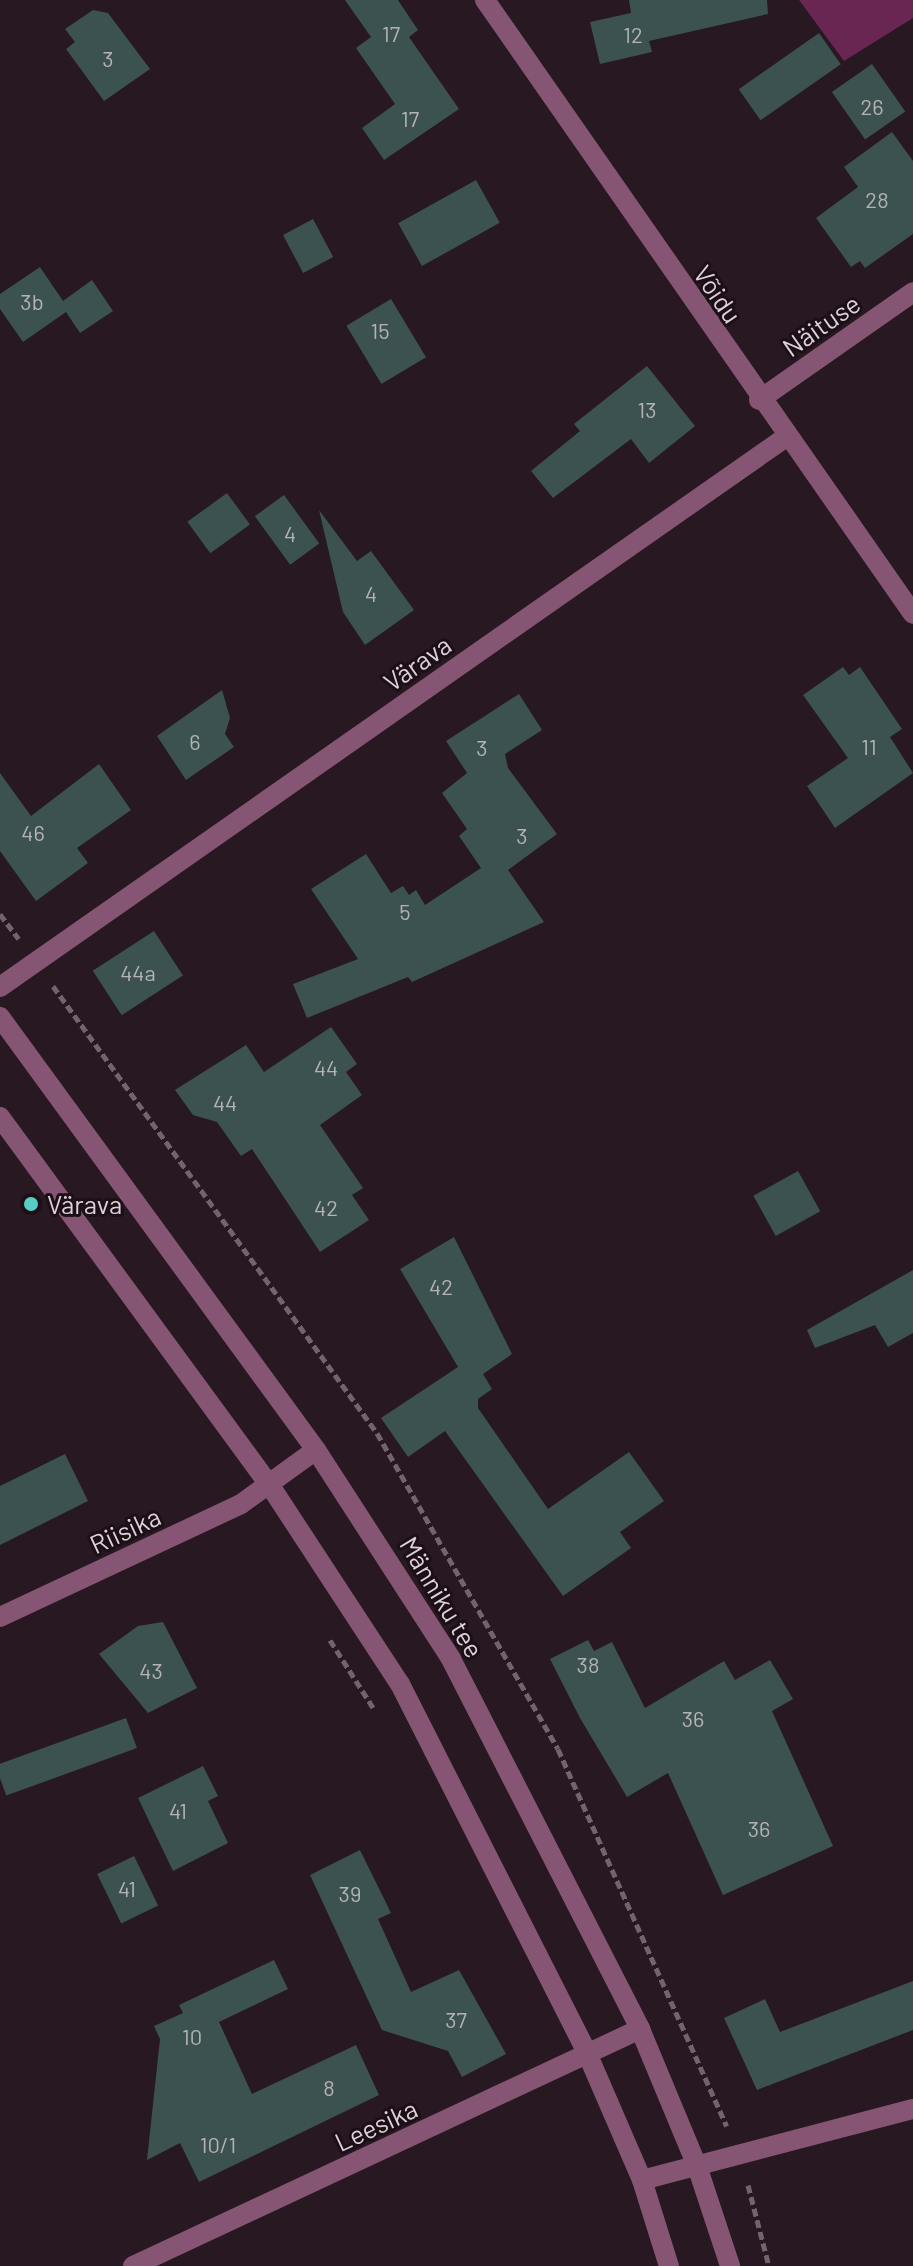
<!DOCTYPE html>
<html>
<head>
<meta charset="utf-8">
<style>
  body { margin:0 }
  #map { position:relative; width:913px; height:2266px; overflow:hidden; background:#271821; font-family:Barlow,sans-serif }
  div>[style] { position:absolute }
  .forest>* { inset:0; background:#6a2653 }
  .building>* { inset:0; background:#3b5250; transform-origin:0 0 }
  .path>* { height:5px; margin-top:-2.5px; transform-origin:0; background:repeating-linear-gradient(90deg,#71646b 0 8px,transparent 0 12px) }
  .minor>* { height:20px; margin:-10px; padding:0 10px; transform-origin:10px; border-radius:10px; background:#865573 }
  .dots>* { width:22px; height:22px; translate:-50% -50%; box-sizing:border-box; border:4px solid #1d0f18; border-radius:50% }
  span { translate:-50% -50%; white-space:nowrap; text-align:center; line-height:1.15; -webkit-text-stroke:6px #1d0f18; paint-order:stroke }
  .number-label { font-size:22px; color:#b4b2b6 }
  .number-label span { -webkit-text-stroke-width:0 }
  .street-label { font-size:26px; color:#dcd2d8 }
  .poi-label { font-size:26px; color:#dcd2d8 }
  .left { translate:0 -50%; text-align:left }
</style>
</head>
<body>
<div id="map">
  <div class="forest">
    <i style="clip-path:polygon(799px 0,913px 0,913px 18px,844px 61px)"></i>
  </div>
  <div class="building">
    <i style="clip-path:polygon(345px 0,398px 0,418px 30px,409px 37px,459px 109px,384px 160px,362px 128px,395px 104px,356px 48px,371px 37px)"></i>
    <i style="clip-path:polygon(629px 0,767px 0,768px 14px,649px 41px,652px 52px,600px 64px,590px 22px,631px 13px)"></i>
    <i style="clip-path:polygon(93px 10px,108px 13px,150px 69px,104px 101px,66px 49px,75px 42px,65px 29px)"></i>
    <i style="left:819px;top:33px;width:38px;height:98px;rotate:55deg"></i>
    <i style="left:872px;top:64px;width:58px;height:49px;rotate:55deg"></i>
    <i style="clip-path:polygon(892px 132px,913px 161px,913px 234px,865px 268px,860px 261px,851px 267px,816px 218px,858px 187px,844px 167px)"></i>
    <i style="left:476px;top:180px;width:49px;height:89px;rotate:61deg"></i>
    <i style="left:313px;top:219px;width:43px;height:34px;rotate:62deg"></i>
    <i style="clip-path:polygon(40px 267px,63px 301px,92px 280px,113px 311px,80px 333px,66px 312px,23px 342px,0 309px,0 294px)"></i>
    <i style="left:391px;top:299px;width:68px;height:52px;rotate:59deg"></i>
    <i style="clip-path:polygon(647px 366px,695px 426px,649px 463px,631px 439px,553px 498px,531px 471px,580px 431px,574px 424px)"></i>
    <i style="left:227px;top:493px;width:39px;height:49px;rotate:54deg"></i>
    <i style="left:284px;top:495px;width:60px;height:36px;rotate:54deg"></i>
    <i style="clip-path:polygon(319px 510px,357px 561px,371px 551px,414px 610px,365px 645px,343px 612px)"></i>
    <i style="clip-path:polygon(843px 667px,849px 675px,860px 667px,902px 729px,890px 737px,913px 773px,835px 828px,807px 786px,848px 758px,803px 695px)"></i>
    <i style="clip-path:polygon(222px 690px,230px 718px,225px 734px,234px 747px,186px 780px,157px 736px)"></i>
    <i style="clip-path:polygon(519px 694px,542px 730px,505px 754px,508px 768px,557px 834px,508px 870px,544px 922px,412px 982px,408px 977px,307px 1018px,293px 984px,358px 959px,311px 889px,366px 854px,391px 893px,403px 886px,409px 895px,416px 890px,425px 905px,481px 868px,459px 836px,467px 829px,442px 793px,467px 773px,446px 741px)"></i>
    <i style="clip-path:polygon(99px 764px,131px 810px,77px 848px,88px 863px,36px 901px,0 851px,0 773px,31px 816px)"></i>
    <i style="left:154px;top:931px;width:53px;height:73px;rotate:57deg"></i>
    <i style="clip-path:polygon(331px 1027px,357px 1064px,346px 1072px,362px 1095px,320px 1125px,363px 1188px,352px 1195px,369px 1220px,320px 1252px,252px 1149px,241px 1156px,217px 1122px,193px 1115px,175px 1090px,246px 1045px,264px 1072px)"></i>
    <i style="left:798px;top:1171px;width:46px;height:51px;rotate:61deg"></i>
    <i style="clip-path:polygon(454px 1237px,512px 1354px,483px 1374px,492px 1389px,478px 1399px,478px 1408px,548px 1509px,629px 1452px,664px 1501px,620px 1532px,631px 1548px,563px 1596px,445px 1431px,408px 1457px,381px 1418px,458px 1367px,400px 1269px)"></i>
    <i style="clip-path:polygon(913px 1270px,913px 1333px,888px 1347px,875px 1325px,815px 1348px,807px 1330px)"></i>
    <i style="clip-path:polygon(65px 1454px,88px 1501px,0 1545px,0 1486px)"></i>
    <i style="clip-path:polygon(163px 1622px,197px 1688px,148px 1713px,99px 1654px,138px 1626px)"></i>
    <i style="clip-path:polygon(588px 1640px,594px 1651px,612px 1642px,645px 1708px,724px 1661px,735px 1680px,770px 1660px,793px 1699px,772px 1711px,833px 1846px,723px 1895px,668px 1773px,627px 1797px,580px 1718px,550px 1659px)"></i>
    <i style="left:126px;top:1718px;width:32px;height:139px;rotate:70deg"></i>
    <i style="clip-path:polygon(203px 1766px,218px 1796px,208px 1801px,228px 1843px,173px 1871px,138px 1798px)"></i>
    <i style="clip-path:polygon(360px 1850px,391px 1913px,378px 1919px,411px 1992px,459px 1970px,506px 2054px,462px 2077px,448px 2051px,382px 2030px,310px 1875px)"></i>
    <i style="left:134px;top:1856px;width:55px;height:41px;rotate:64deg"></i>
    <i style="clip-path:polygon(274px 1960px,288px 1989px,219px 2022px,252px 2094px,356px 2045px,379px 2095px,199px 2182px,180px 2143px,147px 2160px,160px 2039px,154px 2026px,183px 2013px,179px 2005px)"></i>
    <i style="clip-path:polygon(913px 1981px,913px 2030px,757px 2090px,724px 2018px,765px 1999px,780px 2032px)"></i>
  </div>
  <div class="path">
    <i style="left:0;top:914px;width:31px;rotate:53deg"></i>
    <i style="left:53px;top:986px;width:552px;rotate:54.06deg"></i>
    <i style="left:377px;top:1433px;width:364px;rotate:60.2deg"></i>
    <i style="left:558px;top:1749px;width:413px;rotate:65.9deg"></i>
    <i style="left:330px;top:1640px;width:82px;rotate:57.5deg"></i>
    <i style="left:748px;top:2185px;width:84px;rotate:75.5deg"></i>
  </div>
  <div class="minor">
    <i style="left:485px;top:0;width:748px;rotate:55.12deg"></i>
    <i style="left:759px;top:400px;width:188px;rotate:-35deg"></i>
    <i style="left:0;top:987px;width:959px;rotate:-34.98deg"></i>
    <i style="left:0;top:1017px;width:536px;rotate:53.88deg"></i>
    <i style="left:316px;top:1450px;width:249px;rotate:57.1deg"></i>
    <i style="left:451px;top:1659px;width:415px;rotate:62.9deg"></i>
    <i style="left:640px;top:2029px;width:148px;rotate:67.4deg"></i>
    <i style="left:697px;top:2166px;width:105px;rotate:71.7deg"></i>
    <i style="left:0;top:1117px;width:455px;rotate:53.8deg"></i>
    <i style="left:269px;top:1484px;width:239px;rotate:56.8deg"></i>
    <i style="left:400px;top:1684px;width:414px;rotate:63.1deg"></i>
    <i style="left:587px;top:2053px;width:138px;rotate:66.6deg"></i>
    <i style="left:642px;top:2180px;width:90px;rotate:72.6deg"></i>
    <i style="left:0;top:1617px;width:266px;rotate:-25.1deg"></i>
    <i style="left:241px;top:1504px;width:92px;rotate:-35.8deg"></i>
    <i style="left:642px;top:2180px;width:280px;rotate:-14.7deg"></i>
    <i style="left:133px;top:2266px;width:560px;rotate:-25.05deg"></i>
  </div>
  <div class="dots">
    <i style="left:31px;top:1204px;background:#55cec5"></i>
  </div>
  <div class="number-label">
    <span style="left:391px;top:34px">17</span>
    <span style="left:633px;top:35px">12</span>
    <span style="left:108px;top:59px">3</span>
    <span style="left:872px;top:107px">26</span>
    <span style="left:410px;top:119px">17</span>
    <span style="left:877px;top:200px">28</span>
    <span style="left:32px;top:302px">3b</span>
    <span style="left:380px;top:331px">15</span>
    <span style="left:647px;top:410px">13</span>
    <span style="left:290px;top:534px">4</span>
    <span style="left:371px;top:594px">4</span>
    <span style="left:195px;top:742px">6</span>
    <span style="left:869px;top:747px">11</span>
    <span style="left:482px;top:748px">3</span>
    <span style="left:33px;top:833px">46</span>
    <span style="left:522px;top:836px">3</span>
    <span style="left:405px;top:912px">5</span>
    <span style="left:138px;top:973px">44a</span>
    <span style="left:326px;top:1068px">44</span>
    <span style="left:225px;top:1103px">44</span>
    <span style="left:326px;top:1208px">42</span>
    <span style="left:441px;top:1287px">42</span>
    <span style="left:588px;top:1665px">38</span>
    <span style="left:151px;top:1671px">43</span>
    <span style="left:693px;top:1719px">36</span>
    <span style="left:178px;top:1811px">41</span>
    <span style="left:759px;top:1829px">36</span>
    <span style="left:127px;top:1889px">41</span>
    <span style="left:350px;top:1894px">39</span>
    <span style="left:456px;top:2020px">37</span>
    <span style="left:192px;top:2037px">10</span>
    <span style="left:329px;top:2088px">8</span>
    <span style="left:218px;top:2145px">10/1</span>
  </div>
  <div class="street-label">
    <span style="left:718px;top:294px;rotate:56deg">Võidu</span>
    <span style="left:821px;top:325px;rotate:-35deg">Näituse</span>
    <span style="left:417px;top:663px;rotate:-35deg">Värava</span>
    <span style="left:125px;top:1530px;rotate:-25deg">Riisika</span>
    <span style="left:442px;top:1597px;rotate:59deg">Männiku tee</span>
    <span style="left:376px;top:2125px;rotate:-25deg">Leesika</span>
  </div>
  <div class="poi-label">
    <span class="left" style="left:47px;top:1204px">Värava</span>
  </div>
</div>
</body>
</html>
